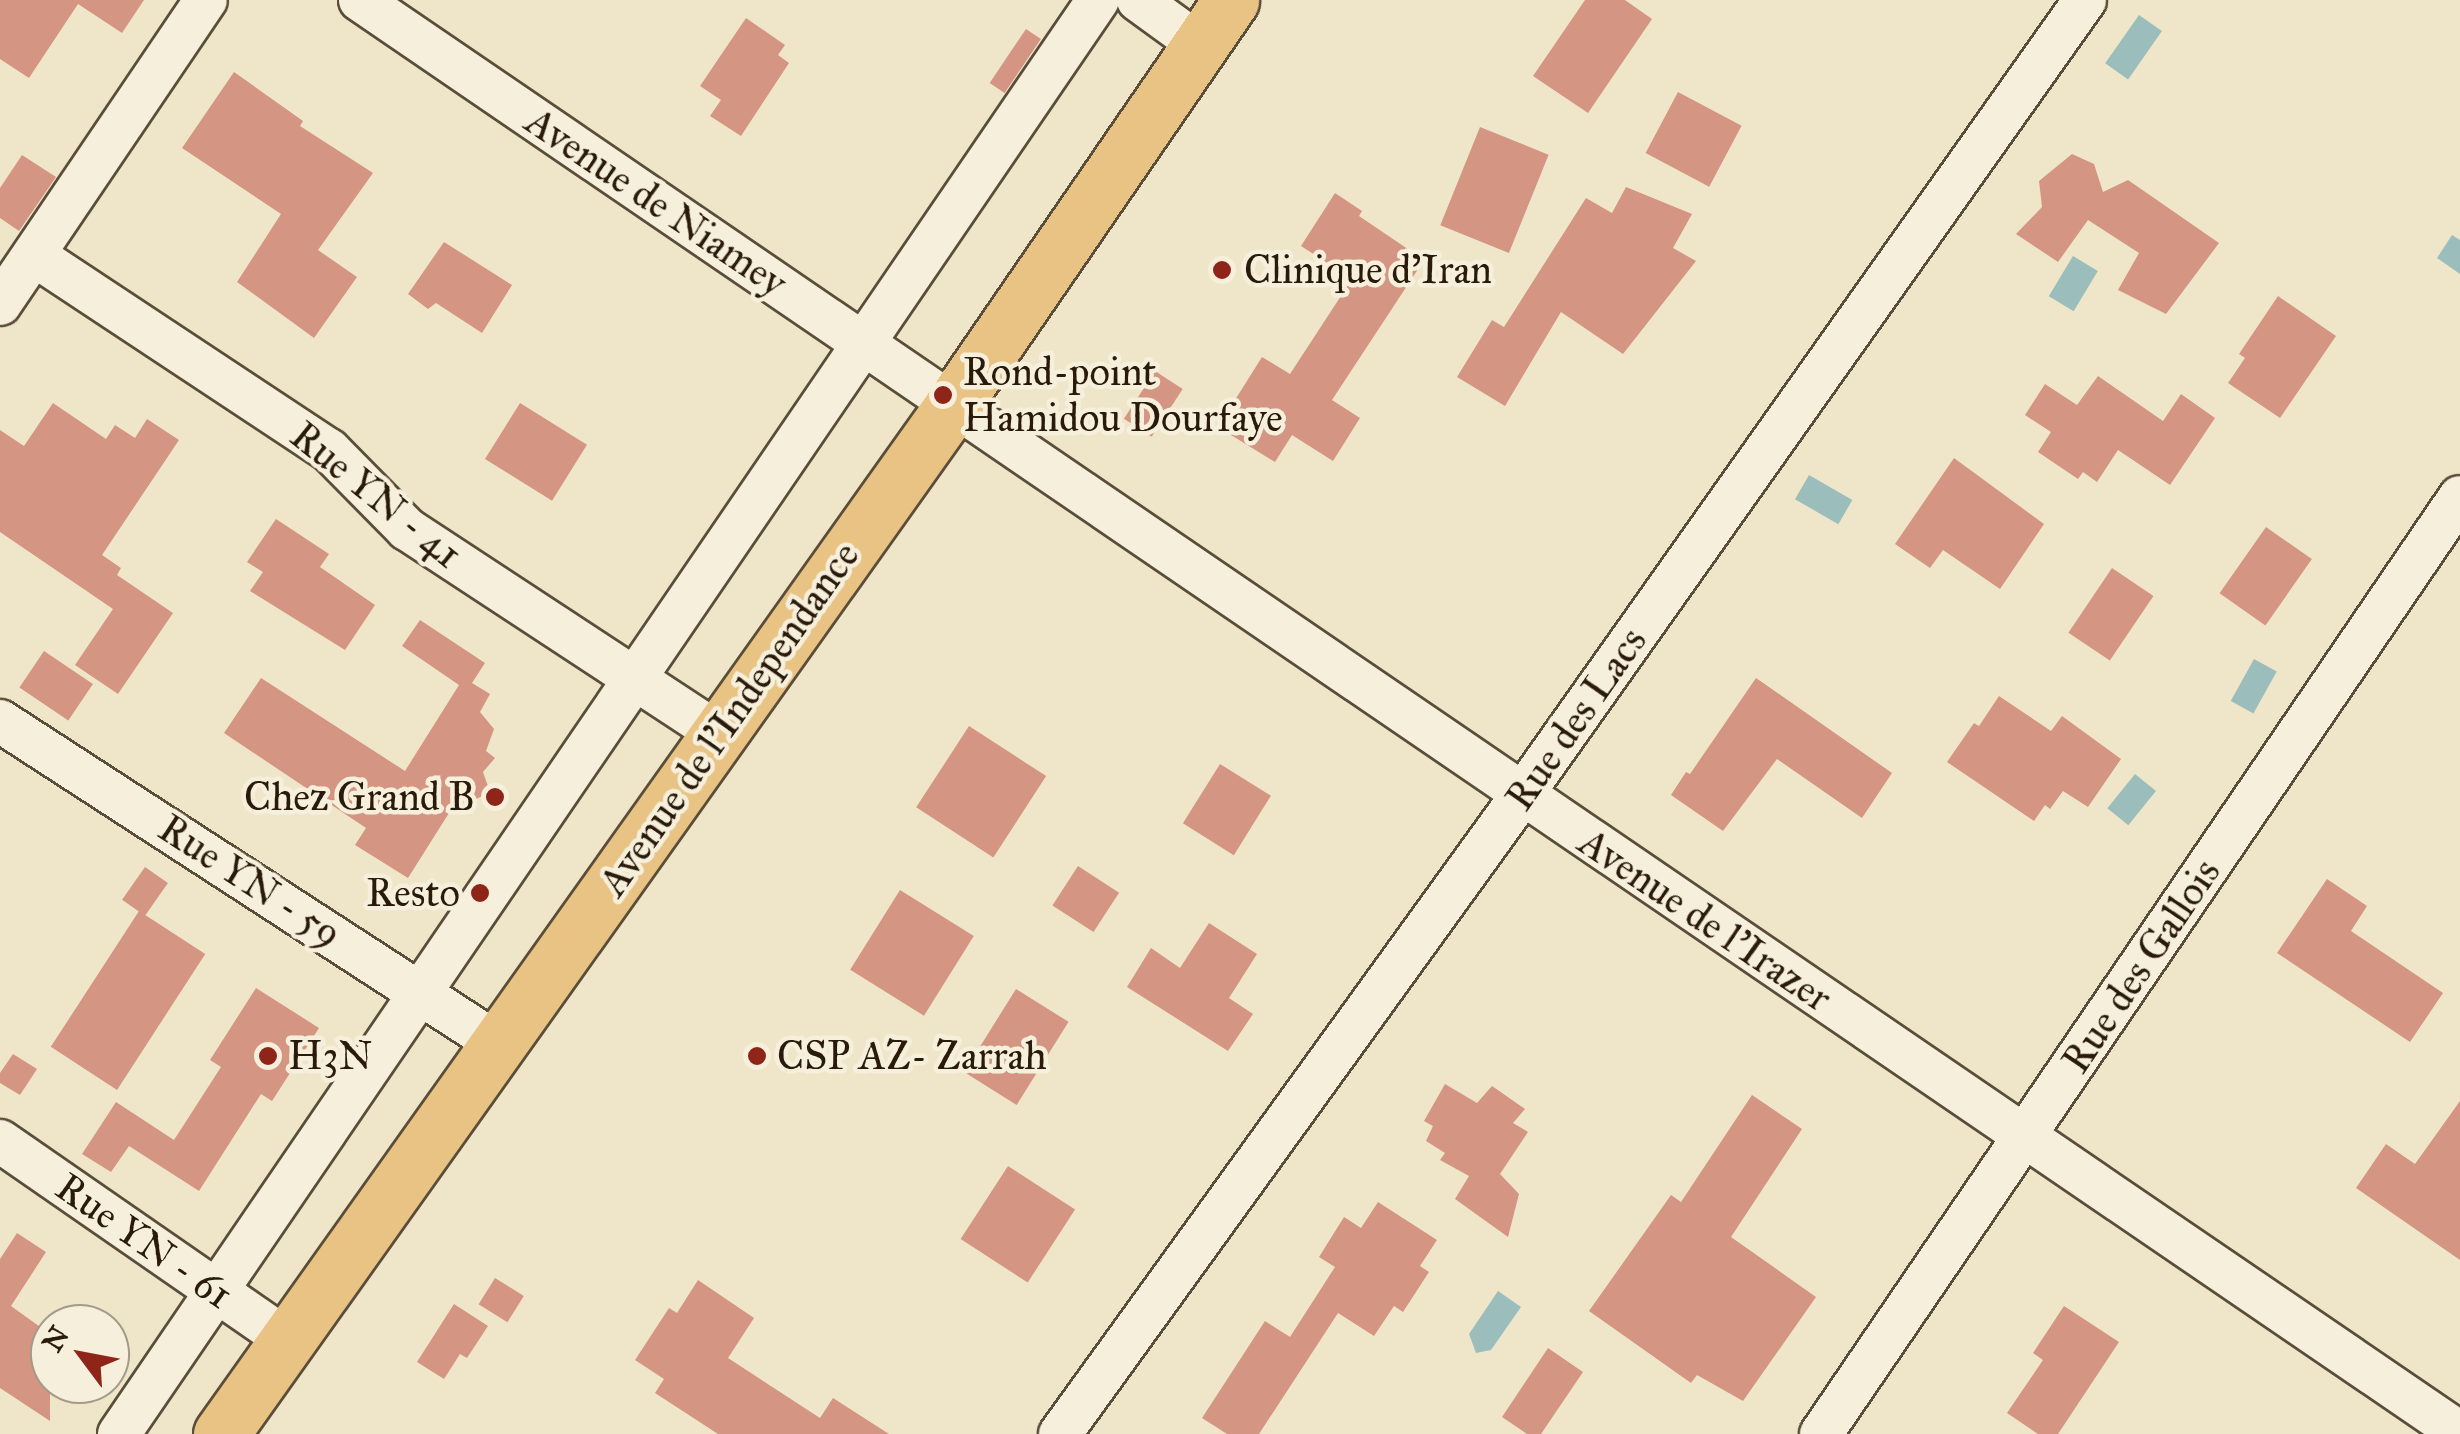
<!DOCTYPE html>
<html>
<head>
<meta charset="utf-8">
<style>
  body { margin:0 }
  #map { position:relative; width:2460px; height:1434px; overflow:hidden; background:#efe6c9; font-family:"IM FELL Great Primer",serif }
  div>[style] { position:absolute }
  .water>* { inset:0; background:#9bbebc; transform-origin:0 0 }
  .building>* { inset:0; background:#d59583; transform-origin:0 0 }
  .roads { filter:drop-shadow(2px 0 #5a4d39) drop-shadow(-2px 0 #5a4d39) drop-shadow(0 2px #5a4d39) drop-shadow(0 -2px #5a4d39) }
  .minor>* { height:42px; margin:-21px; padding:0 21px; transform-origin:21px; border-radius:21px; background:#f5efdc }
  .highway>* { height:55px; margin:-27.5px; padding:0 27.5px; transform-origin:27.5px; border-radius:27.5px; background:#e8c384 }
  .dots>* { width:28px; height:28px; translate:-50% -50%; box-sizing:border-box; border:5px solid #f5efdc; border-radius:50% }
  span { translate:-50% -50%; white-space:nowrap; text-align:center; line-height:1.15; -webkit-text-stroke:9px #f5efdc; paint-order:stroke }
  .street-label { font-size:40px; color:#291a09 }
  .poi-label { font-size:40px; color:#291a09 }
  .left { translate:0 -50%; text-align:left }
  .right { translate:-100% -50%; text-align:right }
  .north { position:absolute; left:30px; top:1304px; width:100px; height:100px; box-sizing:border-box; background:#f5efdc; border:2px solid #a39a88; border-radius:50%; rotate:302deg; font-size:28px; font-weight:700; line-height:40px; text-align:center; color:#291a09 }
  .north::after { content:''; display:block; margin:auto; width:35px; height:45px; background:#8f2418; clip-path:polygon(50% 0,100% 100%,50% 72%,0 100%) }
</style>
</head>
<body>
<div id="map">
  <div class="water">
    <i style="left:2139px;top:15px;width:28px;height:59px;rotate:35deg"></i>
    <i style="clip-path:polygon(2452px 235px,2460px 240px,2460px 274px,2437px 258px)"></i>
    <i style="left:2073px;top:256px;width:29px;height:47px;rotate:31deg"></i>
    <i style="left:1809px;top:475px;width:50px;height:28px;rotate:30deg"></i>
    <i style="left:2254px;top:659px;width:26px;height:48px;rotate:29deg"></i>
    <i style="left:2135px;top:774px;width:27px;height:44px;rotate:39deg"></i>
    <i style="clip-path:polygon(1498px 1291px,1521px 1307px,1491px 1350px,1476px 1353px,1469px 1334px)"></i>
  </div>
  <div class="building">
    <i style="clip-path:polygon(0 0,144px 0,122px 33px,78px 4px,29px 78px,0 59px)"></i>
    <i style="clip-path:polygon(1585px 0,1625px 0,1652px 19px,1588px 113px,1533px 76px)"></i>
    <i style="clip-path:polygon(746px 18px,785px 45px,778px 55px,789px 63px,741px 136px,710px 116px,721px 100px,700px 86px)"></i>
    <i style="left:1026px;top:29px;width:18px;height:65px;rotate:34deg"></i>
    <i style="clip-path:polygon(234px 72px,303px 121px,300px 126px,373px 173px,318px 250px,357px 277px,314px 338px,237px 282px,281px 214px,182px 148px)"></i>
    <i style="left:1678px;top:92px;width:72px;height:69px;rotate:28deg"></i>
    <i style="left:1480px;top:127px;width:74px;height:106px;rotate:22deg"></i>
    <i style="clip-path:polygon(2072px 154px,2094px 164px,2103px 192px,2128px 180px,2219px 243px,2166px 314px,2118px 290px,2139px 253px,2088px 220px,2058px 262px,2016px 234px,2042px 207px,2039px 181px)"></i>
    <i style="clip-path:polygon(22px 155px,56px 177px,19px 231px,0 218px,0 188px)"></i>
    <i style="clip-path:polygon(1626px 187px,1692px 214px,1673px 248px,1696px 261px,1623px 354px,1561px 312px,1505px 406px,1457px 377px,1492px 320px,1504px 327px,1586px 198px,1612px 213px)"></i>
    <i style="clip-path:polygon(1335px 193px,1362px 211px,1359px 216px,1424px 260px,1332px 400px,1360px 418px,1333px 461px,1292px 435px,1275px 462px,1218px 427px,1262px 357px,1290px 374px,1352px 279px,1301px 246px)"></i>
    <i style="clip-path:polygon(444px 242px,512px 285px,482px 333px,436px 303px,428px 309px,408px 294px)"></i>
    <i style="clip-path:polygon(2278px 296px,2336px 336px,2280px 418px,2228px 383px,2245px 358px,2239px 354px)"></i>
    <i style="left:1155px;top:371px;width:33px;height:57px;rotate:33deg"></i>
    <i style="clip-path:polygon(2098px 376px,2163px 421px,2181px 394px,2215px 418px,2170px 485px,2118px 450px,2097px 482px,2083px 472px,2078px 479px,2038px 452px,2051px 432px,2025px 415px,2045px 384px,2077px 405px)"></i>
    <i style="clip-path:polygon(53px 403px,106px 439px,115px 425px,135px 438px,147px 419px,179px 440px,102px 555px,121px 568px,117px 575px,173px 613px,118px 694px,75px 665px,113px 609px,0 532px,0 430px,24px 446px)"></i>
    <i style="left:520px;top:403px;width:79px;height:66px;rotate:32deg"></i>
    <i style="clip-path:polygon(1954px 458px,2044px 524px,2000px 589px,1943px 550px,1930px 568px,1895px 544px)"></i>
    <i style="clip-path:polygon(276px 519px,329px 554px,320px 567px,375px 605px,345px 650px,250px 591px,263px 572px,247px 562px)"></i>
    <i style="left:2266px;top:527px;width:56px;height:81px;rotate:35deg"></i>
    <i style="left:2112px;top:568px;width:50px;height:78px;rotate:34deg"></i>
    <i style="clip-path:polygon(420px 620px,485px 663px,472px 683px,490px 694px,480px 712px,494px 729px,486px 751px,495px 758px,483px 772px,490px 792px,449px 813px,408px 878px,355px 845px,366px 828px,224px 733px,261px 678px,405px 771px,459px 685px,402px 646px)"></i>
    <i style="left:44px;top:651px;width:59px;height:44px;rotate:34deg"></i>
    <i style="clip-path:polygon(1756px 678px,1892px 773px,1862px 818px,1777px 759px,1723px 831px,1671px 795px,1686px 772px,1690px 774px)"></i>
    <i style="clip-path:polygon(1999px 696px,2051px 731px,2062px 716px,2121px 759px,2088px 807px,2063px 791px,2050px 809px,2045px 805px,2034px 821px,1947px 762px,1974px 723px,1979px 726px)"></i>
    <i style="left:969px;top:726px;width:92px;height:97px;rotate:33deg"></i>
    <i style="left:1220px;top:764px;width:60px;height:70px;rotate:32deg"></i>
    <i style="left:1078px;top:866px;width:49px;height:47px;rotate:33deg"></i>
    <i style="left:145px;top:867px;width:28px;height:40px;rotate:35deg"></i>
    <i style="clip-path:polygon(2327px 879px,2367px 906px,2351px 931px,2443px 993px,2410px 1042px,2277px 953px)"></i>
    <i style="left:900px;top:890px;width:87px;height:94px;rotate:32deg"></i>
    <i style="left:139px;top:911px;width:79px;height:162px;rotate:33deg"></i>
    <i style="clip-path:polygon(1209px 923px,1257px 954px,1229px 998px,1253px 1014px,1228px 1051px,1127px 987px,1151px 948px,1180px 968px)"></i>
    <i style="clip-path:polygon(256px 988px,319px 1028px,272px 1101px,261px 1094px,199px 1191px,129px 1146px,111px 1172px,82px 1154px,116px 1102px,174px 1140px,221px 1067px,210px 1060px)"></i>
    <i style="left:1016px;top:989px;width:62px;height:98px;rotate:32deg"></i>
    <i style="clip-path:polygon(13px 1054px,37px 1069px,20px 1095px,0 1083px,0 1073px)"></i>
    <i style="clip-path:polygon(1445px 1084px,1477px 1103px,1492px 1086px,1525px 1109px,1513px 1123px,1528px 1132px,1500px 1174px,1519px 1194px,1508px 1237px,1455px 1199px,1469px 1176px,1440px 1160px,1445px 1153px,1426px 1141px,1433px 1126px,1424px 1121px)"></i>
    <i style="clip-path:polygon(1752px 1095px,1802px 1129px,1731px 1237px,1816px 1297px,1743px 1401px,1697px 1375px,1691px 1383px,1589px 1311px,1671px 1195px,1681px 1202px)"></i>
    <i style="clip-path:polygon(2460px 1101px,2460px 1260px,2356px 1188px,2386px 1144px,2415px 1164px)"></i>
    <i style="left:1008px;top:1166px;width:80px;height:87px;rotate:33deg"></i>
    <i style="clip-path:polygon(1378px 1202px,1437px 1240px,1420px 1266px,1429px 1272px,1403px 1312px,1394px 1306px,1374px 1336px,1338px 1313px,1259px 1434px,1227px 1434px,1202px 1418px,1265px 1321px,1290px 1337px,1335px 1267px,1319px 1257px,1344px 1217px,1361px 1228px)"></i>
    <i style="clip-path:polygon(17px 1233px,46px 1252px,11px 1306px,50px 1334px,50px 1421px,0 1388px,0 1259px)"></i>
    <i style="left:495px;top:1278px;width:34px;height:31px;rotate:32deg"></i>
    <i style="clip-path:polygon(698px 1280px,754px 1318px,728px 1358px,820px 1418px,833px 1398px,889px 1434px,718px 1434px,655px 1393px,664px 1379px,635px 1360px,669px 1308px,677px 1313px)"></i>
    <i style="clip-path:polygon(454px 1304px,488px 1326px,467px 1358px,460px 1354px,444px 1379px,417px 1362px)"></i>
    <i style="clip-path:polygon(2064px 1306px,2119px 1342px,2058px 1434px,2038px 1434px,2007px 1413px,2043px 1360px,2033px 1353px)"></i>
    <i style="clip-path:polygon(1548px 1348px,1583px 1372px,1541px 1434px,1527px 1434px,1502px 1417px)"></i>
  </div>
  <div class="roads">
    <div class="minor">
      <i style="left:360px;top:0;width:2542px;rotate:34.31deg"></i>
      <i style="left:1138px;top:0;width:77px;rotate:36deg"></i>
      <i style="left:34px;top:255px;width:354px;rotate:33.5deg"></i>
      <i style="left:329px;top:450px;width:111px;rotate:45.4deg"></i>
      <i style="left:407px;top:529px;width:373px;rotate:33.3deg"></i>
      <i style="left:0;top:304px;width:367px;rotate:-55.9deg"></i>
      <i style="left:0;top:721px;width:594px;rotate:32.97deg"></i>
      <i style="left:0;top:1141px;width:349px;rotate:34.7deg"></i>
      <i style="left:119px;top:1434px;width:1736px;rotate:-55.68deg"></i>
      <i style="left:1060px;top:1434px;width:789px;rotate:-54.13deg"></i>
      <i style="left:1522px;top:795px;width:974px;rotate:-54.69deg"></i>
      <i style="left:1821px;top:1434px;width:1134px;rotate:-55.71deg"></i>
    </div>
    <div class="highway">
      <i style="left:221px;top:1434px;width:1263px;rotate:-54.57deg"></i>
      <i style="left:953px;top:405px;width:491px;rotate:-55.5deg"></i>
    </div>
  </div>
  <div class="dots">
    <i style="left:1222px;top:270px;background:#8f2418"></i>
    <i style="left:943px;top:395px;background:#8f2418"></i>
    <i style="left:495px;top:797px;background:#8f2418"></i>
    <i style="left:480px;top:893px;background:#8f2418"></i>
    <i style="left:268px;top:1056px;background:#8f2418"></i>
    <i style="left:757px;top:1056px;background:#8f2418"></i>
  </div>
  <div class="street-label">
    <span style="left:656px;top:202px;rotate:34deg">Avenue de Niamey</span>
    <span style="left:376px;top:495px;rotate:39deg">Rue YN - 41</span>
    <span style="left:729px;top:719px;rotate:-55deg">Avenue de l'Independance</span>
    <span style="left:1576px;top:719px;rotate:-55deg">Rue des Lacs</span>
    <span style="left:250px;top:881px;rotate:33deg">Rue YN - 59</span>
    <span style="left:1705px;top:920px;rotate:34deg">Avenue de l'Irazer</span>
    <span style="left:2141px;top:966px;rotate:-56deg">Rue des Gallois</span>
    <span style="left:144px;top:1241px;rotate:35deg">Rue YN - 61</span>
  </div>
  <div class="poi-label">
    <span class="left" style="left:1244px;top:270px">Clinique d'Iran</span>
    <span class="left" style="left:963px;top:395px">Rond-point<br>Hamidou Dourfaye</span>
    <span class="right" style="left:475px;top:797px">Chez Grand B</span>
    <span class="right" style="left:460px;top:893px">Resto</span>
    <span class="left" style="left:288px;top:1056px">H3N</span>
    <span class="left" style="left:777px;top:1056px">CSP AZ- Zarrah</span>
  </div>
  <div class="north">N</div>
</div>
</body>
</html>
